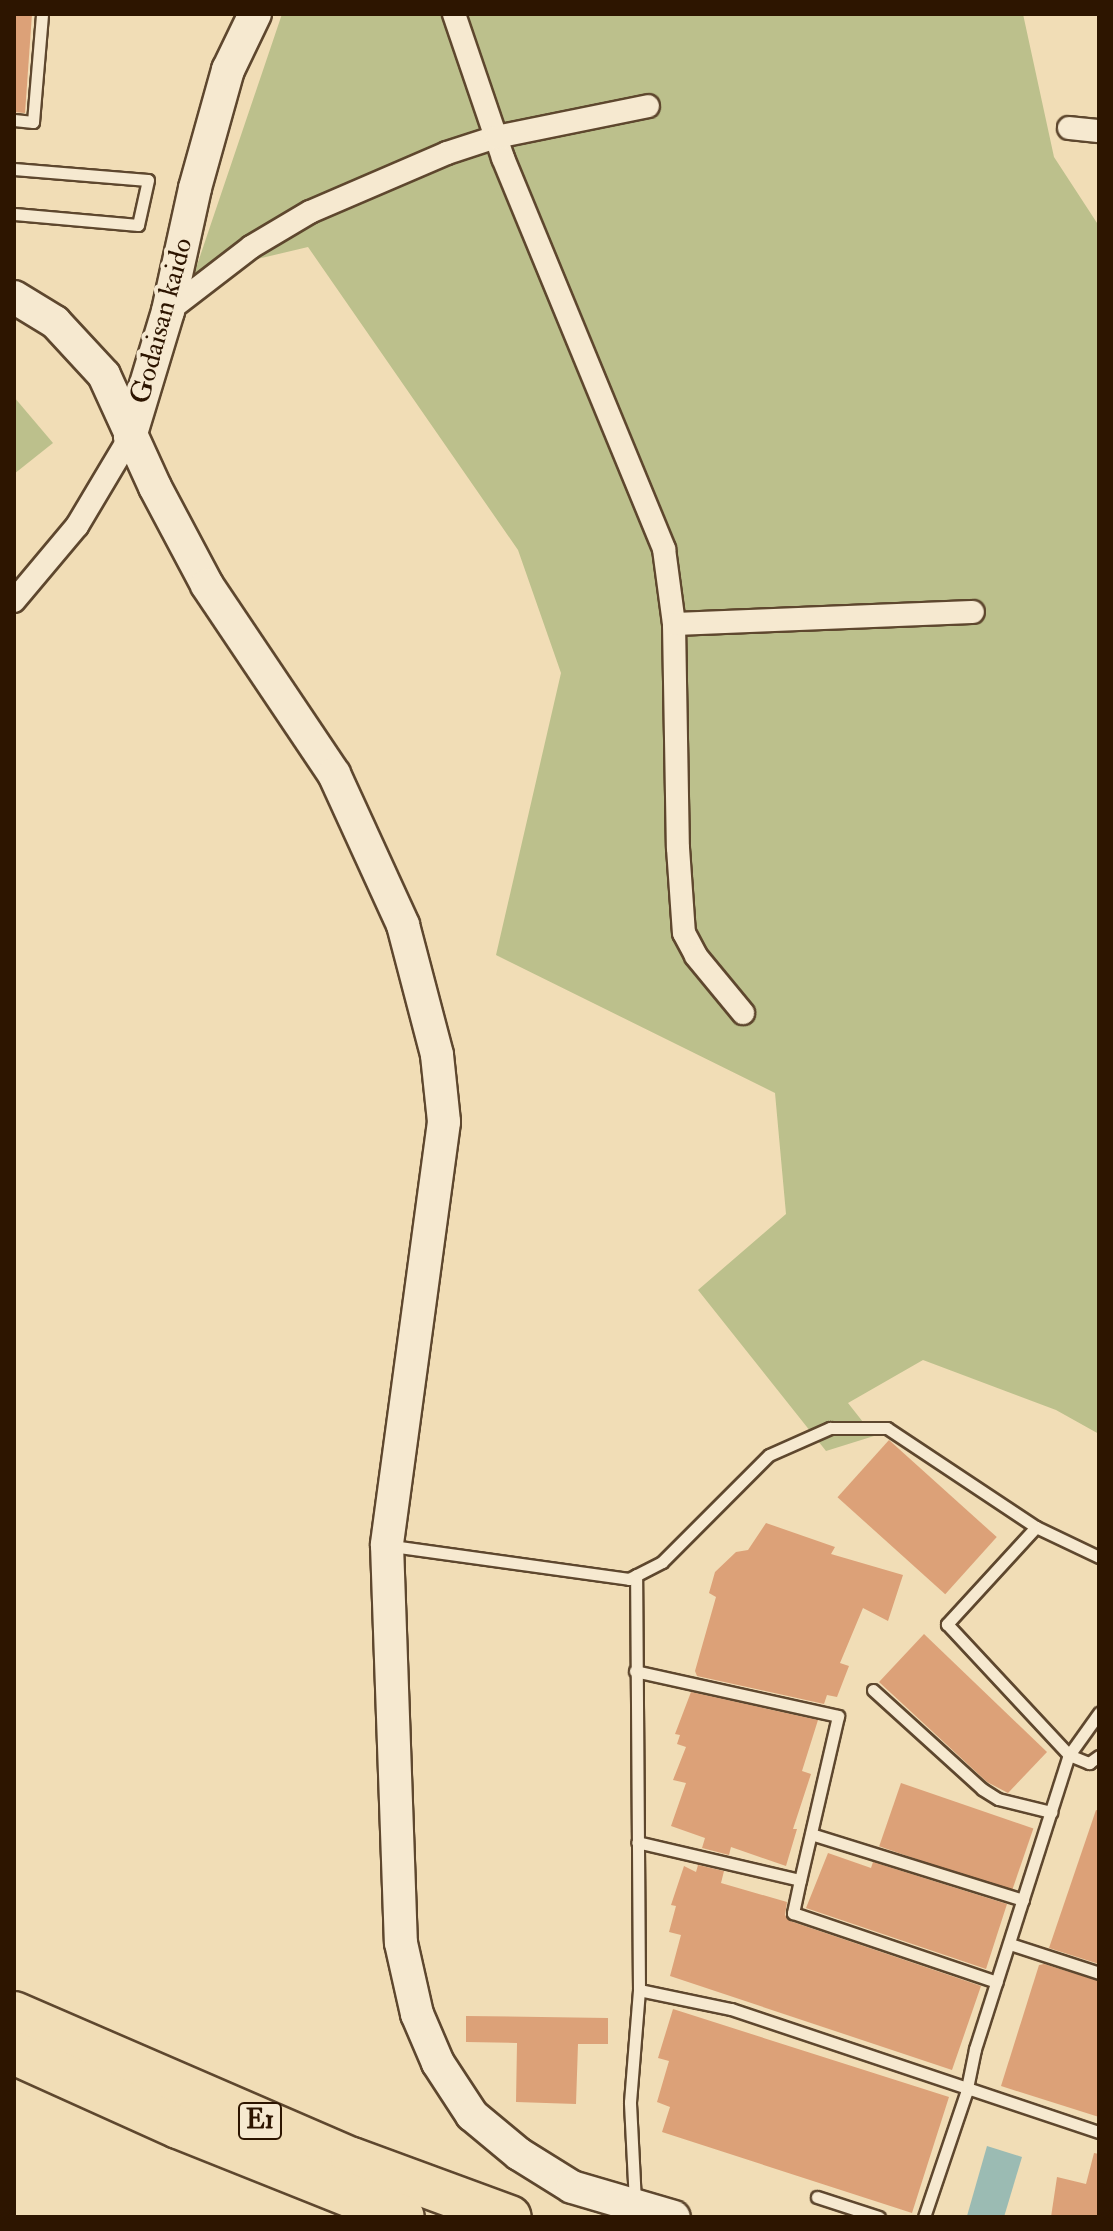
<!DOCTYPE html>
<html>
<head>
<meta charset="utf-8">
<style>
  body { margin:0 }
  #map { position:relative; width:1113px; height:2231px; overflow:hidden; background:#f1ddb6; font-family:"IM FELL Double Pica",serif }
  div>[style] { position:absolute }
  .green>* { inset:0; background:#bcc08c }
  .water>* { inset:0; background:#9bbbb3 }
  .building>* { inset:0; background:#dca178; transform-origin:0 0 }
  .roads { filter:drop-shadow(2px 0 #5e472e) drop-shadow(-2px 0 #5e472e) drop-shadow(0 2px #5e472e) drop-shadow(0 -2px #5e472e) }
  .lane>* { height:11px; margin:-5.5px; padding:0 5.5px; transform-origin:5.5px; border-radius:5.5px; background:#f6e9d0 }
  .street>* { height:22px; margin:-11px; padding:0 11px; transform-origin:11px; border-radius:11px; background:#f6e9d0 }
  .secondary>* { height:32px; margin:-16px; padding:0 16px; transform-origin:16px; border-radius:16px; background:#f6e9d0 }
  .highway>* { height:42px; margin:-21px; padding:0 21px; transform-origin:21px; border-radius:21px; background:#f1ddb6 }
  span { translate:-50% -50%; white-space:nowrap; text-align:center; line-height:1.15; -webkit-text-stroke:8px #f6e9d0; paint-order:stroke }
  .shield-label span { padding:2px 6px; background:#f6e9d0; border:2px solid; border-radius:6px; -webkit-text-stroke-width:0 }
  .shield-label { font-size:26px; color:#2d1500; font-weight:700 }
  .street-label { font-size:28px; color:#2d1500 }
  .frame { position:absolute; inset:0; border:16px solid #2d1500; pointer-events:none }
</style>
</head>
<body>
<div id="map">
  <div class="green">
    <i style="clip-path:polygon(282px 14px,1023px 14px,1054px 157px,1099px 226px,1099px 1434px,1056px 1410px,923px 1360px,848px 1403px,874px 1436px,826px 1451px,698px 1290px,786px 1214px,775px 1093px,496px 955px,561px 673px,518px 550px,308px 247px,194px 274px)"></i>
    <i style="clip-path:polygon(14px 397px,53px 443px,14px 474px)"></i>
  </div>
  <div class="water">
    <i style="clip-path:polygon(987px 2146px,1022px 2157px,1004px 2217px,967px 2216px)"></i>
  </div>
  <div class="building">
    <i style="clip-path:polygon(14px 14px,32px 14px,25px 113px,14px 112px)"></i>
    <i style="left:889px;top:1440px;width:145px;height:77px;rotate:42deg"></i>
    <i style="clip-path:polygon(766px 1523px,835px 1547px,831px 1554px,903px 1575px,888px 1621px,863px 1608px,840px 1663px,849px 1666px,837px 1697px,827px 1695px,824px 1704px,697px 1676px,695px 1671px,716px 1597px,709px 1593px,715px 1572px,736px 1552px,748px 1550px)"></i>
    <i style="clip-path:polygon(924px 1634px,1047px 1752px,1008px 1793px,987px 1782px,879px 1682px)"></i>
    <i style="clip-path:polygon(691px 1692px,818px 1720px,802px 1771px,811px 1774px,793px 1829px,797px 1829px,786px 1866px,731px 1847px,729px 1855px,702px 1848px,705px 1838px,671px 1826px,686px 1783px,673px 1780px,686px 1747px,677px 1744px,680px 1735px,675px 1734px)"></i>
    <i style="left:901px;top:1783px;width:140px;height:67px;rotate:19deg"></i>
    <i style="clip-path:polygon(1096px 1810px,1099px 1811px,1099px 1964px,1049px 1948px)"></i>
    <i style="clip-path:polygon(828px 1853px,871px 1868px,873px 1862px,1007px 1904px,986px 1969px,803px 1907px,806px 1908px)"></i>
    <i style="clip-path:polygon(698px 1865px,724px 1871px,721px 1883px,787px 1902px,785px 1915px,790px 1921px,981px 1986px,952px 2070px,670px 1976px,681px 1935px,669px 1932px,676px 1906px,671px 1905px,684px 1866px,696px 1872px)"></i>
    <i style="clip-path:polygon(1044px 1964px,1099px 1981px,1099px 2117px,1001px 2086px,1039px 1965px)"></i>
    <i style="clip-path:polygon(673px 2009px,949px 2097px,912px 2213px,662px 2132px,670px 2107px,657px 2102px,669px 2061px,658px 2058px)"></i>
    <i style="clip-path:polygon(466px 2016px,608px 2018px,608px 2044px,578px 2044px,576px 2104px,516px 2102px,517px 2043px,466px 2042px)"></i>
    <i style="clip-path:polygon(1094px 2153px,1099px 2154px,1099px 2217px,1051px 2217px,1057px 2177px,1086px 2184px)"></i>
  </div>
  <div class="roads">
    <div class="lane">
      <i style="left:14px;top:120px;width:19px;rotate:6deg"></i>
      <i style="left:33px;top:122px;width:108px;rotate:-85.2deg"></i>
      <i style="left:14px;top:169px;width:134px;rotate:4.7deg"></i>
      <i style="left:148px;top:180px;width:46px;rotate:102.5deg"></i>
      <i style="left:138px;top:225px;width:124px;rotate:-174.9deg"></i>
      <i style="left:1036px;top:1527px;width:132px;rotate:132.5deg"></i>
      <i style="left:947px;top:1624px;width:179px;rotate:47deg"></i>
      <i style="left:1069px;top:1755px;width:22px;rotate:22deg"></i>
      <i style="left:1089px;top:1763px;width:12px;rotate:-35deg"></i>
      <i style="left:392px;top:1546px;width:239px;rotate:7.9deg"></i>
      <i style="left:629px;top:1579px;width:37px;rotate:-27deg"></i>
      <i style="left:662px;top:1562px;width:151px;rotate:-45deg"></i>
      <i style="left:769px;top:1455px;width:67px;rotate:-23.9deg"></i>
      <i style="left:830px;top:1428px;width:57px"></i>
      <i style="left:887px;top:1428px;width:179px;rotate:33.6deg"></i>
      <i style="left:1036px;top:1527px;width:70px;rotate:25.5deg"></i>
      <i style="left:635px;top:1671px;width:208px;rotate:12.5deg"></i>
      <i style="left:838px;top:1716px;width:168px;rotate:103deg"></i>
      <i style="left:800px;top:1880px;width:167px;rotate:-166.9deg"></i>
      <i style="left:873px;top:1690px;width:147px;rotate:42.2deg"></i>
      <i style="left:982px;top:1789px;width:19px;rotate:32deg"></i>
      <i style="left:998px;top:1799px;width:55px;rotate:13.8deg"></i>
      <i style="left:811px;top:1834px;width:222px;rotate:17.3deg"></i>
      <i style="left:800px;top:1880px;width:34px;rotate:102deg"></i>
      <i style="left:793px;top:1913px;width:215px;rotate:18.7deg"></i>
      <i style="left:1010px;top:1944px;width:94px;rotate:18deg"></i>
      <i style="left:639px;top:1990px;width:94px;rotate:11.7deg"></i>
      <i style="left:731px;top:2009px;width:388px;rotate:18.5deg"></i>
      <i style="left:817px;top:2197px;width:65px;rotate:17.9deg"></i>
      <i style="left:635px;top:2202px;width:100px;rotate:-92.9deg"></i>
      <i style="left:630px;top:2102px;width:112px;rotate:-85.4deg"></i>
      <i style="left:639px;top:1990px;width:415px;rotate:-90.4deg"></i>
      <i style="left:924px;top:2217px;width:131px;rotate:-71.3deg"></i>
      <i style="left:966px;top:2093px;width:45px;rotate:-78.4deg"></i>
      <i style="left:975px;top:2049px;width:309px;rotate:-72.3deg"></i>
      <i style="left:1069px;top:1755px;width:52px;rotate:-54.5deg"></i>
    </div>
    <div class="street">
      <i style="left:454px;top:14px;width:152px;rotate:71.2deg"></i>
      <i style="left:503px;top:158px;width:423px;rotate:67.6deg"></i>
      <i style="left:664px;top:549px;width:76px;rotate:82.4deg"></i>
      <i style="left:674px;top:624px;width:224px;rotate:89deg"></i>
      <i style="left:678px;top:848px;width:85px;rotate:86deg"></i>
      <i style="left:684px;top:933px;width:26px;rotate:62deg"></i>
      <i style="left:696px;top:956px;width:74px;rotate:50.5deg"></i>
      <i style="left:1069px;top:128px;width:30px;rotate:6deg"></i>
      <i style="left:168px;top:311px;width:105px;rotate:-37.6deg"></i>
      <i style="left:251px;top:247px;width:69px;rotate:-30.7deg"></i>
      <i style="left:310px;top:212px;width:149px;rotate:-23.3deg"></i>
      <i style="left:447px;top:153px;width:52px;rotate:-18.1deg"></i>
      <i style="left:496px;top:137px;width:155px;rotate:-11.5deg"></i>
      <i style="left:14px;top:601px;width:98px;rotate:-50deg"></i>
      <i style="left:77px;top:526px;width:104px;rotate:-59.2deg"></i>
      <i style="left:674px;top:624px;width:299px;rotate:-2.3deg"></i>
    </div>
    <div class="secondary">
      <i style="left:14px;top:297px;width:48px;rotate:31.4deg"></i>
      <i style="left:55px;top:322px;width:72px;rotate:47.2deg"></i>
      <i style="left:104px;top:375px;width:123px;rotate:65.5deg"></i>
      <i style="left:155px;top:487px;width:111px;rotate:62deg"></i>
      <i style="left:207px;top:585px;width:228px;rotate:56.1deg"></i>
      <i style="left:334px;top:774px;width:166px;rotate:65.4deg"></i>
      <i style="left:403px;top:925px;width:134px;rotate:75.3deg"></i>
      <i style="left:437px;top:1055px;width:67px;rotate:84deg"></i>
      <i style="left:444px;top:1122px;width:427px;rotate:97.7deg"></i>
      <i style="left:387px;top:1545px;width:398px;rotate:88deg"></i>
      <i style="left:401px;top:1943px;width:73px;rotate:77.3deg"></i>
      <i style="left:417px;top:2014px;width:53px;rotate:66.8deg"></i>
      <i style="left:438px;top:2063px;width:62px;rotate:56.8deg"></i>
      <i style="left:472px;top:2115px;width:61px;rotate:39.7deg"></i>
      <i style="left:519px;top:2154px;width:62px;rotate:31.9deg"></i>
      <i style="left:572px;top:2187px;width:106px;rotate:16.4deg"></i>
      <i style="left:130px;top:437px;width:132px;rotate:-73.2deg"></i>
      <i style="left:168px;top:311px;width:126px;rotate:-77.6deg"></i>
      <i style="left:195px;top:188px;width:123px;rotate:-74.4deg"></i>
      <i style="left:228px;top:70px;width:62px;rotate:-64.3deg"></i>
    </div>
    <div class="highway">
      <i style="left:14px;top:2013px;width:368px;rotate:23.4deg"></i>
      <i style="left:352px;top:2159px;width:168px;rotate:20.2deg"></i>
      <i style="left:14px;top:2053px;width:180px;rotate:24.3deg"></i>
      <i style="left:178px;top:2127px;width:242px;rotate:21.8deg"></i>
    </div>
  </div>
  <div class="shield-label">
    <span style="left:260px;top:2121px">E1</span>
  </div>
  <div class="street-label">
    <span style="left:162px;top:321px;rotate:-75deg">Godaisan kaido</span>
  </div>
  <div class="frame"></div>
</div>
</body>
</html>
